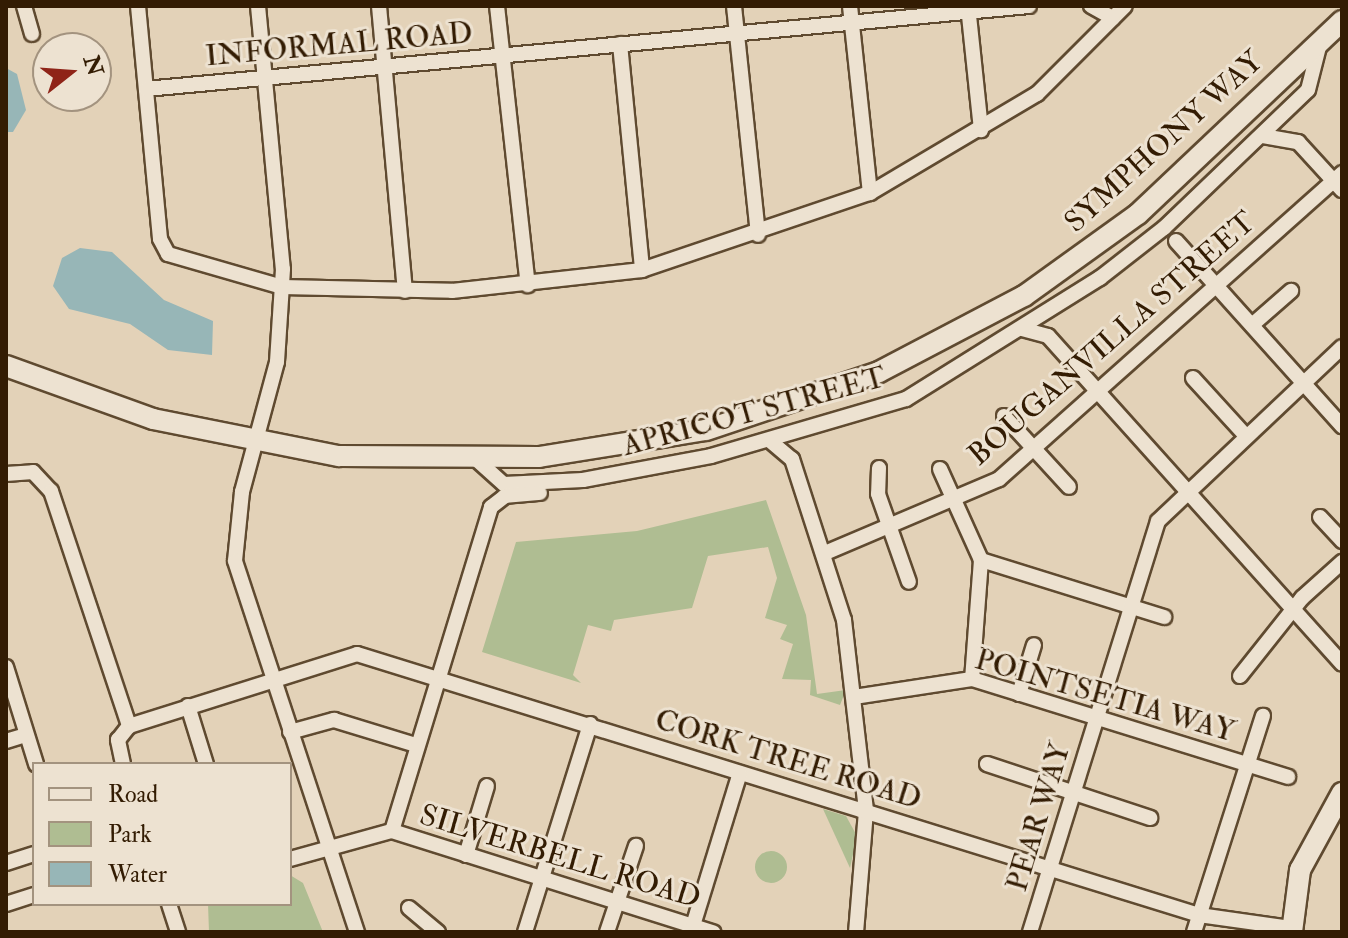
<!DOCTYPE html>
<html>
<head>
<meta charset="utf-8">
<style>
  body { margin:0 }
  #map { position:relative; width:1348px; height:938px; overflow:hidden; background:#e3d2b8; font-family:"IM FELL Double Pica",serif }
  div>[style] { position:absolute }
  .green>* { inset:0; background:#afbd92 }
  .round { border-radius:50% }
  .water>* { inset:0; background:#97b6b7 }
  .roads { filter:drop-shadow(2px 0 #5f4a30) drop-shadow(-2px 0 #5f4a30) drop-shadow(0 2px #5f4a30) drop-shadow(0 -2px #5f4a30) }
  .street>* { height:14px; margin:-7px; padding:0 7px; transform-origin:7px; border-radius:7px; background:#ede2d1 }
  .secondary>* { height:20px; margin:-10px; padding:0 10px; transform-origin:10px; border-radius:10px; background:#ede2d1 }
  span { translate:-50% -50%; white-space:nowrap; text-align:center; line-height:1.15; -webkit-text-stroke:6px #ede2d1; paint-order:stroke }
  .street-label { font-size:30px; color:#331c03 }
  .frame { position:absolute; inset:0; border:8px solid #331c03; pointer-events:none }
  .legend { position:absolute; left:32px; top:762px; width:260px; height:144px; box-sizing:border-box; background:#ede2d1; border:2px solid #a3937f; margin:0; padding:10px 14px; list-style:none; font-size:24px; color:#331c03 }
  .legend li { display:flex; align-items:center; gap:16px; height:40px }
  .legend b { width:40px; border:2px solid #a3937f }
  .north { position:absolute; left:32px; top:32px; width:80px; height:80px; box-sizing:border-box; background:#ede2d1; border:2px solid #a3937f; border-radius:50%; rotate:73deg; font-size:22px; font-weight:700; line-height:32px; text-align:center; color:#331c03 }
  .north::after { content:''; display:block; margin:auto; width:28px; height:36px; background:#8f2418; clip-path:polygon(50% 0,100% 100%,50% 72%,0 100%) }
</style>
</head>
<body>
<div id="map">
  <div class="green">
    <i style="clip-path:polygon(766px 500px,806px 615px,817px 694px,846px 690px,840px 705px,810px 695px,811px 680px,782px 679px,793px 644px,780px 639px,787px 625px,765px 618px,777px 578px,768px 547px,708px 556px,692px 608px,614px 620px,611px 631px,588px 625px,573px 675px,581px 683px,482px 652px,516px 542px,637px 531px)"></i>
    <i style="clip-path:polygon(823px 809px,846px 816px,857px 836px,850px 868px)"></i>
    <i class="round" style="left:755px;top:851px;width:32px;height:32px"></i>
    <i style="clip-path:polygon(290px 875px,303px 883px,323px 932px,209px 932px,208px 904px,290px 904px)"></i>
  </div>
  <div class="water">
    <i style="clip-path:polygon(6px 68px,17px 74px,26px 110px,13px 132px,6px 132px)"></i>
    <i style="clip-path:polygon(80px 248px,112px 252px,164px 300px,213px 321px,212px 355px,168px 350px,130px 324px,69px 309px,53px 286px,62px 258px)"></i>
  </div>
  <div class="roads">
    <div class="street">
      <i style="left:24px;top:6px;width:29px;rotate:74deg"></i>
      <i style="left:138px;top:6px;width:234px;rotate:84.6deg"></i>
      <i style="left:160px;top:239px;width:17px;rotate:62deg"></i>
      <i style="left:168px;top:254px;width:119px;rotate:16.1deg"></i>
      <i style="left:282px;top:287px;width:170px;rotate:1.3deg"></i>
      <i style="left:452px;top:291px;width:191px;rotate:-6.3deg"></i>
      <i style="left:642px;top:270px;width:241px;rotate:-18.7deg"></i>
      <i style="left:870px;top:193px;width:194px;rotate:-30.7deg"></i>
      <i style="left:1037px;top:94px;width:124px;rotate:-45deg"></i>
      <i style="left:258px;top:6px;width:264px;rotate:84.6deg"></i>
      <i style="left:283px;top:269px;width:93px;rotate:93.7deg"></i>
      <i style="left:277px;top:362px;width:135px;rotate:105.1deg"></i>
      <i style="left:242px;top:492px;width:69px;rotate:95.8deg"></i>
      <i style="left:235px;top:561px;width:391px;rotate:71.8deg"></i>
      <i style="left:379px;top:6px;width:286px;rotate:84.8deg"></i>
      <i style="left:497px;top:6px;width:281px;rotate:83.7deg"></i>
      <i style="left:734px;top:6px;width:230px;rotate:84deg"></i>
      <i style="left:850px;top:6px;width:188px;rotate:83.9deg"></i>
      <i style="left:968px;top:6px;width:125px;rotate:84deg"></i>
      <i style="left:1091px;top:6px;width:25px;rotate:29deg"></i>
      <i style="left:620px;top:44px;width:227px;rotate:84.4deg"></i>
      <i style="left:146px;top:89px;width:887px;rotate:-5.37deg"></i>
      <i style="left:1263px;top:136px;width:36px;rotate:10deg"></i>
      <i style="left:1298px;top:142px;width:65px;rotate:47.5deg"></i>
      <i style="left:1176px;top:241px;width:249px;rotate:48.1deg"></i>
      <i style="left:1252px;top:325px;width:52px;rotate:-41.1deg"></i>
      <i style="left:1022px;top:329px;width:27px;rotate:15deg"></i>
      <i style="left:1048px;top:336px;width:440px;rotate:48.1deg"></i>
      <i style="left:1193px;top:378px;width:77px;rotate:47.6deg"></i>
      <i style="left:1004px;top:416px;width:96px;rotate:47.5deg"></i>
      <i style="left:769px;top:440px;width:30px;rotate:40deg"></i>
      <i style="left:792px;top:459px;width:169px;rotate:72.1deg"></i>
      <i style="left:844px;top:620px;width:192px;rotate:83.4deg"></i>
      <i style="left:866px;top:811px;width:121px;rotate:94.7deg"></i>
      <i style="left:477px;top:460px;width:36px;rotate:42deg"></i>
      <i style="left:504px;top:484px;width:79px;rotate:-2.9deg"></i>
      <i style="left:583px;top:480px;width:130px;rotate:-10.6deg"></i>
      <i style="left:711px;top:456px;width:203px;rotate:-16.3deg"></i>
      <i style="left:906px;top:399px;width:229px;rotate:-32deg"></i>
      <i style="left:1100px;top:278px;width:81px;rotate:-38deg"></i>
      <i style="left:1164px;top:228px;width:199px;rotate:-43.8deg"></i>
      <i style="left:1308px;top:90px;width:49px;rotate:-75.7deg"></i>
      <i style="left:879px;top:468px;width:26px;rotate:92deg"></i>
      <i style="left:878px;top:494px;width:93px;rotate:70.6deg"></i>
      <i style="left:940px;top:469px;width:100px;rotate:65.7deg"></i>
      <i style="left:981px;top:560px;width:119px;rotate:94.3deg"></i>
      <i style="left:6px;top:474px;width:27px;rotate:-4deg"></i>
      <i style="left:33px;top:472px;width:26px;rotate:47deg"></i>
      <i style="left:51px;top:491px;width:248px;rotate:71.6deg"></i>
      <i style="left:1320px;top:517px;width:33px;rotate:47deg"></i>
      <i style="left:825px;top:553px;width:189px;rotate:-23deg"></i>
      <i style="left:999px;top:479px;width:460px;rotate:-41.7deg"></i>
      <i style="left:981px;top:560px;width:192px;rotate:17.3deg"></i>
      <i style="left:6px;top:667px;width:102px;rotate:72.8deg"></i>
      <i style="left:1240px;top:676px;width:100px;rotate:-51.5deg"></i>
      <i style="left:1302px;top:598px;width:54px;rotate:-42deg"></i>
      <i style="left:1019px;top:694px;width:51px;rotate:-73deg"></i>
      <i style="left:854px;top:697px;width:119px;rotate:-8.7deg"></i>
      <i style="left:972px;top:679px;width:331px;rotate:17.2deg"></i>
      <i style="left:188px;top:706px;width:61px;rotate:72.8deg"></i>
      <i style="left:290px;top:732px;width:46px;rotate:-15.3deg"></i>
      <i style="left:334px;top:720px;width:86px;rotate:17deg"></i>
      <i style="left:6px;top:741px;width:21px;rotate:-17deg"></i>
      <i style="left:123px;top:764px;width:25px;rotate:-102deg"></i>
      <i style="left:118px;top:740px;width:18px;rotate:-52deg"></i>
      <i style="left:129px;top:726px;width:239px;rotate:-17.5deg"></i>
      <i style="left:357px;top:654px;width:882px;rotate:17.22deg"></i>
      <i style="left:1199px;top:915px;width:94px;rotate:8deg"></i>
      <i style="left:987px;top:764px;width:172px;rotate:18.3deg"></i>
      <i style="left:392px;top:831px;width:339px;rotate:-73deg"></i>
      <i style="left:491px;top:507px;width:18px;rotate:-38deg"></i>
      <i style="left:505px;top:496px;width:35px;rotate:-5deg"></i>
      <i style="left:392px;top:831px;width:337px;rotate:17.5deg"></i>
      <i style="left:466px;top:855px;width:72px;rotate:-73.1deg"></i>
      <i style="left:290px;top:859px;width:106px;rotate:-15.4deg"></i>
      <i style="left:6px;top:863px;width:29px;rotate:-18deg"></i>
      <i style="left:6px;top:904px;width:29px;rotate:-18deg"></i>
      <i style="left:169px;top:904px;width:29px;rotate:72deg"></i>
      <i style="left:409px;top:908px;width:38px;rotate:40deg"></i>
      <i style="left:525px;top:932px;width:218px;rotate:-72.6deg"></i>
      <i style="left:607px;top:932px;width:91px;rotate:-71.4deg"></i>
      <i style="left:691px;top:932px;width:166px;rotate:-72.9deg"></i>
      <i style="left:1030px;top:932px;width:430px;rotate:-72.7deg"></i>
      <i style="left:1158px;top:521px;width:253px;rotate:-43.4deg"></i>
      <i style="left:1194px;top:932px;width:227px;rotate:-72.3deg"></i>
    </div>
    <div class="secondary">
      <i style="left:6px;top:366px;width:156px;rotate:19.8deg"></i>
      <i style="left:153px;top:419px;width:190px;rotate:11.3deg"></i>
      <i style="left:339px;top:456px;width:200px;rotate:0.3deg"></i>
      <i style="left:539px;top:457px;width:169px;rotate:-9.2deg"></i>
      <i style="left:706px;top:430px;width:182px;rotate:-18.5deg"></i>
      <i style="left:879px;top:372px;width:164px;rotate:-27.7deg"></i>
      <i style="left:1024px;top:296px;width:140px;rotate:-35.7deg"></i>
      <i style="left:1138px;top:214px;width:281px;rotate:-43.4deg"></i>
      <i style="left:1292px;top:932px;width:63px;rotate:-82.6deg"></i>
      <i style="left:1300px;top:870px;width:88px;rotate:-61.4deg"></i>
    </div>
  </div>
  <div class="street-label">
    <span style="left:339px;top:45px;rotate:-5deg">INFORMAL ROAD</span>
    <span style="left:1164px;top:142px;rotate:-42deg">SYMPHONY WAY</span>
    <span style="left:1112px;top:339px;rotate:-41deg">BOUGANVILLA STREET</span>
    <span style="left:754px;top:412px;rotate:-15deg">APRICOT STREET</span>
    <span style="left:1105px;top:696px;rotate:16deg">POINTSETIA WAY</span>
    <span style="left:788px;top:760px;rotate:17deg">CORK TREE ROAD</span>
    <span style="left:1039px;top:817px;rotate:-73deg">PEAR WAY</span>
    <span style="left:560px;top:857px;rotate:17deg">SILVERBELL ROAD</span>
  </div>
  <div class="frame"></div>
  <ul class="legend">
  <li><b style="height:10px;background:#ede2d1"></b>Road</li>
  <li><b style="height:22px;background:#afbd92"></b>Park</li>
  <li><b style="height:22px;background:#97b6b7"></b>Water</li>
  </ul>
  <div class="north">N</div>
</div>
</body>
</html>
